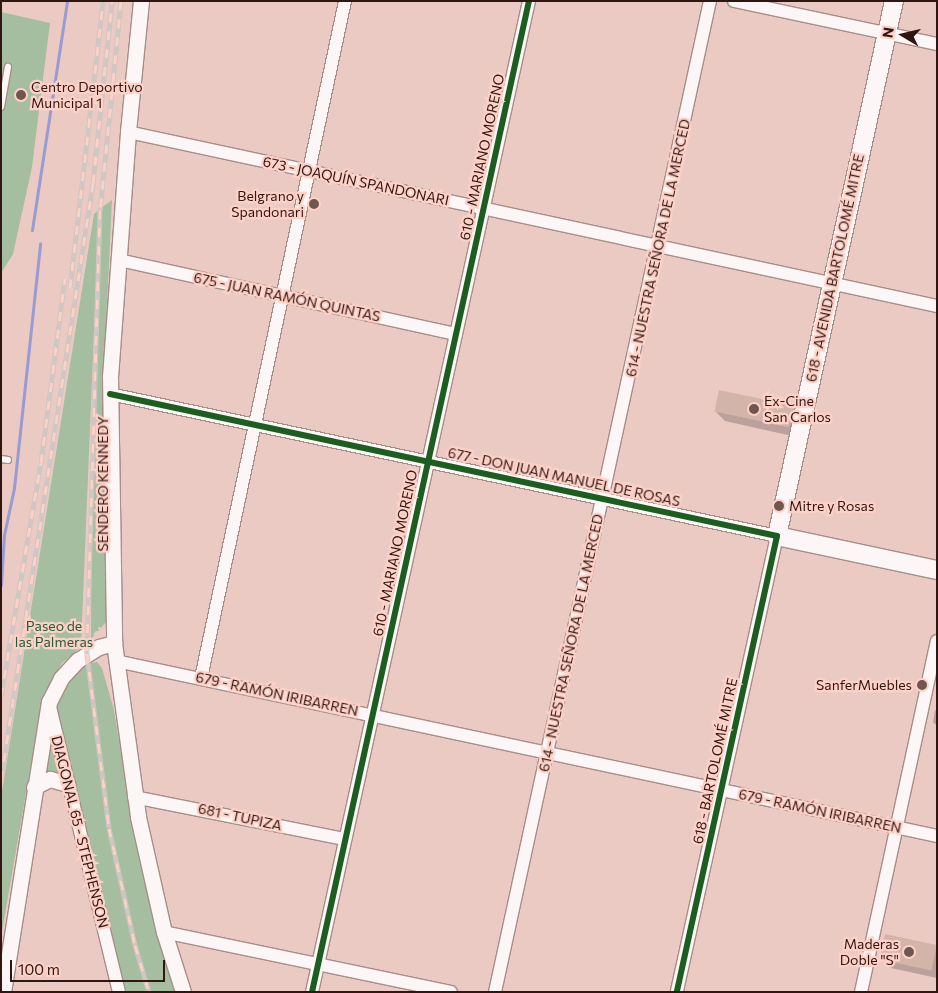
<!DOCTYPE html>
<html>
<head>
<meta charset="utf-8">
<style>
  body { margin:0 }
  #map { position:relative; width:938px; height:993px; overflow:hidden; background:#eacac3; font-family:Commissioner,sans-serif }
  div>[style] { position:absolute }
  .green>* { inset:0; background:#a5be9f }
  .shadow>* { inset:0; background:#0003 }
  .stream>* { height:3px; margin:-1.5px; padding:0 1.5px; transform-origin:1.5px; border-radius:1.5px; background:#989cd2 }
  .building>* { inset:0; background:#d2b4a8; transform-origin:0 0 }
  .path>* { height:2px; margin-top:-1px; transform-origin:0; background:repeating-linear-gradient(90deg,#dacfcc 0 5px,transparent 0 7.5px) }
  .roads { filter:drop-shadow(1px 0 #a78d88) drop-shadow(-1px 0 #a78d88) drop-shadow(0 1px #a78d88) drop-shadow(0 -1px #a78d88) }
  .service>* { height:6px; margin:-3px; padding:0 3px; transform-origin:3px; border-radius:3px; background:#fcf7f6 }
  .minor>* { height:12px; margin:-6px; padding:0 6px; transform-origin:6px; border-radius:6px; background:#fcf7f6 }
  .tertiary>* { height:15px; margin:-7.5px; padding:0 7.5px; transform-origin:7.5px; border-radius:7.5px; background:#fcf7f6 }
  .secondary>* { height:18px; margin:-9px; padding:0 9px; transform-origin:9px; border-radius:9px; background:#fcf7f6 }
  .rail>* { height:5px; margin-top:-2.5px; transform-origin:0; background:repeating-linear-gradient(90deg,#fed1c7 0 9px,#d0c6c3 0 18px); box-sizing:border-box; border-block:1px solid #d0c6c3 }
  .cycleway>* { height:6px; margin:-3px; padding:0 3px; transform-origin:3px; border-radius:3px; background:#1b5e20 }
  .dots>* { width:14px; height:14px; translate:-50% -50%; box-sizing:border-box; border:2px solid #fed1c7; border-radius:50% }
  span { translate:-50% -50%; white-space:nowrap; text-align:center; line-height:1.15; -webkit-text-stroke:4.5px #fed1c7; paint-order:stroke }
  .poi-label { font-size:14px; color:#301611 }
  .left { translate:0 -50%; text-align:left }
  .right { translate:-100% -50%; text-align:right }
  .street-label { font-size:14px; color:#301611 }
  .park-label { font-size:14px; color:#205c35 }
  .frame { position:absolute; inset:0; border:2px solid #301611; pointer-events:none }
  .north { position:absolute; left:878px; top:10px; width:50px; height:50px; -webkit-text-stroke:4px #fed1c7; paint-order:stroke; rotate:279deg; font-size:14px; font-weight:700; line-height:20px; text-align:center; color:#301611 }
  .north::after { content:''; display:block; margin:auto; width:18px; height:22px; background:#301611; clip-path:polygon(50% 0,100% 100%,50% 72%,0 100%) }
  .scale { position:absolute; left:10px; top:960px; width:155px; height:22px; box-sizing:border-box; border:2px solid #301611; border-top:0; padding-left:6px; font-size:15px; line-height:18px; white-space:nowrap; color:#301611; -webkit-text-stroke:4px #fed1c7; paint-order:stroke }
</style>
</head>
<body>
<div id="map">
  <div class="green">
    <i style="clip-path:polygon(1px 12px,50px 23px,32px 167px,13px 254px,1px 273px)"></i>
    <i style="clip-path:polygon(112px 200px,103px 394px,106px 622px,91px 639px,92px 433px,101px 208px)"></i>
    <i style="clip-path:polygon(99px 210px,81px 647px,62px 663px,43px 696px,1px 937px,1px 798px,94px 214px)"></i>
    <i style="clip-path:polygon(97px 662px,102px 668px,114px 710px,128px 796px,178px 992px,125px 992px,88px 847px,56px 705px,64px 686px,81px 665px)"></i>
    <i style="clip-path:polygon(50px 736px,60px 773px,43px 775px)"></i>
  </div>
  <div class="shadow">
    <i style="clip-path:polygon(792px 408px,802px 417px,797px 437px,725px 421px,716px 412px)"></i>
    <i style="clip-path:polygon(935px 710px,937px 711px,937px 726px,933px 722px)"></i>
    <i style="clip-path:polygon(937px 946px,937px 978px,891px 968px,881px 959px)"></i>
  </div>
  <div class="stream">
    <i style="left:32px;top:230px;width:232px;rotate:-81.3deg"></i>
    <i style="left:1px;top:585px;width:50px;rotate:-86.6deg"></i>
    <i style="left:4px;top:535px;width:48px;rotate:-78deg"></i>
    <i style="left:14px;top:488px;width:246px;rotate:-83.9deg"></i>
  </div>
  <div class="building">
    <i style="left:719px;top:390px;width:76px;height:22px;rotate:12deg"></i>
    <i style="left:885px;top:934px;width:53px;height:26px;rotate:12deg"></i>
  </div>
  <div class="path">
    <i style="left:94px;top:635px;width:10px;rotate:-53deg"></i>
  </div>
  <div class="roads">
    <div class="service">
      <i style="left:1px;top:107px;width:41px;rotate:-80.1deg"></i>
      <i style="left:1px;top:459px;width:7px;rotate:8deg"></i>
    </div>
    <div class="minor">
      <i style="left:734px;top:1px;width:208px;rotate:12deg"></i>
      <i style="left:128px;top:132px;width:828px;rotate:12.14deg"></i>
      <i style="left:119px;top:260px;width:345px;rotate:12.4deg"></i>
      <i style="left:110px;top:394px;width:682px;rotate:12.02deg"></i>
      <i style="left:777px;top:536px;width:467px;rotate:102.4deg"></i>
      <i style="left:116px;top:661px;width:839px;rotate:12.03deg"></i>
      <i style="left:201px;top:678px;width:692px;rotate:-77.99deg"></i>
      <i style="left:50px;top:707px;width:293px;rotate:76.4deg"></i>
      <i style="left:134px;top:797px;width:215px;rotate:11.3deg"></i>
      <i style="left:164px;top:932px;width:293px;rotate:11.8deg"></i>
      <i style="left:312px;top:992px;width:1014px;rotate:-77.65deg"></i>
      <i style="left:495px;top:992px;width:1014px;rotate:-77.76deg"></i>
      <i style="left:861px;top:992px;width:359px;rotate:-77.8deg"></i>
    </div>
    <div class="tertiary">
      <i style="left:141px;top:1px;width:132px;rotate:95.7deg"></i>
      <i style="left:128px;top:132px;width:245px;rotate:94.2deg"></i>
      <i style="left:110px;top:376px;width:267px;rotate:89.1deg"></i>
      <i style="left:114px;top:643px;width:176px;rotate:82.1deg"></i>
      <i style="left:138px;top:817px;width:118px;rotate:77.3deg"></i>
      <i style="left:164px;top:932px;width:63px;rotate:72.4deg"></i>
      <i style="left:34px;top:787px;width:18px;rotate:-27deg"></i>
      <i style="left:50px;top:779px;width:18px;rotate:16deg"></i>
      <i style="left:3px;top:992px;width:294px;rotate:-81deg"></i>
      <i style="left:49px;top:702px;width:27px;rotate:-63deg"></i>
      <i style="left:61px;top:678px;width:25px;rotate:-47deg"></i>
      <i style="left:78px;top:660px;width:25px;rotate:-32deg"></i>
      <i style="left:99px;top:647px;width:16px;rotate:-15deg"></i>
    </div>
    <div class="secondary">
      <i style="left:894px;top:1px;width:548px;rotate:102.34deg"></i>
      <i style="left:777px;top:536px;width:164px;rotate:12deg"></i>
    </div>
  </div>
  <div class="rail">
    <i style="left:121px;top:1px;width:210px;rotate:95.7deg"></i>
    <i style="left:100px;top:210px;width:444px;rotate:91.7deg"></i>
    <i style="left:87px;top:654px;width:175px;rotate:82.8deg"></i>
    <i style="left:109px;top:828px;width:120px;rotate:77.5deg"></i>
    <i style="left:135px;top:945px;width:49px;rotate:73.4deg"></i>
    <i style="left:70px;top:288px;width:289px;rotate:-83.4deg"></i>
    <i style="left:1px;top:696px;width:236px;rotate:-80.3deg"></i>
    <i style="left:41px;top:463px;width:186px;rotate:-82.6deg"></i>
    <i style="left:1px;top:779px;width:603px;rotate:-81.22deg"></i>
    <i style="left:93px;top:183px;width:183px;rotate:-84deg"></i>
  </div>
  <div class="cycleway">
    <i style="left:110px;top:394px;width:682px;rotate:12.02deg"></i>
    <i style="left:777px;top:536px;width:467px;rotate:102.4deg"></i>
    <i style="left:312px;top:992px;width:1014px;rotate:-77.65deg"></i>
  </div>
  <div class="dots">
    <i style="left:21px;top:95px;background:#71554f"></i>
    <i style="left:314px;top:204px;background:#71554f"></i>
    <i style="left:754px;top:409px;background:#71554f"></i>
    <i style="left:779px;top:506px;background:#71554f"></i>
    <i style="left:922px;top:685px;background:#71554f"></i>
    <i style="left:909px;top:952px;background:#71554f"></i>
  </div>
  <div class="poi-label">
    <span class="left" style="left:31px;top:95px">Centro Deportivo<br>Municipal 1</span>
    <span class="right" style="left:304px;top:204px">Belgrano y<br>Spandonari</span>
    <span class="left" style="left:764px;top:409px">Ex-Cine<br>San Carlos</span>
    <span class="left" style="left:789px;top:506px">Mitre y Rosas</span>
    <span class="right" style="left:912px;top:685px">SanferMuebles</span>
    <span class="right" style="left:899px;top:952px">Maderas<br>Doble "S"</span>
  </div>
  <div class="street-label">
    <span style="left:482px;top:157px;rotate:-78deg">610 - MARIANO MORENO</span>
    <span style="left:356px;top:181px;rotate:12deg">673 - JOAQUÍN SPANDONARI</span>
    <span style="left:658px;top:248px;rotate:-78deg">614 - NUESTRA SEÑORA DE LA MERCED</span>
    <span style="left:835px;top:268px;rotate:-78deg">618 - AVENIDA BARTOLOMÉ MITRE</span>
    <span style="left:287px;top:297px;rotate:12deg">675 - JUAN RAMÓN QUINTAS</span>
    <span style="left:564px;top:477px;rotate:12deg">677 - DON JUAN MANUEL DE ROSAS</span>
    <span style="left:103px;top:484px;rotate:-90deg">SENDERO KENNEDY</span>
    <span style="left:395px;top:553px;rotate:-78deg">610 - MARIANO MORENO</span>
    <span style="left:571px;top:643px;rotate:-78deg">614 - NUESTRA SEÑORA DE LA MERCED</span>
    <span style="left:277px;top:694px;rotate:12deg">679 - RAMÓN IRIBARREN</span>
    <span style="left:715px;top:761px;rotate:-78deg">618 - BARTOLOMÉ MITRE</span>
    <span style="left:820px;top:811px;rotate:12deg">679 - RAMÓN IRIBARREN</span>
    <span style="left:240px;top:817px;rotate:12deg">681 - TUPIZA</span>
    <span style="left:80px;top:832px;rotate:76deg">DIAGONAL 65 - STEPHENSON</span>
  </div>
  <div class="park-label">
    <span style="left:54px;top:634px">Paseo de<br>las Palmeras</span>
  </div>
  <div class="frame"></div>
  <div class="north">N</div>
  <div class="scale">100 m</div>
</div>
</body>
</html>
